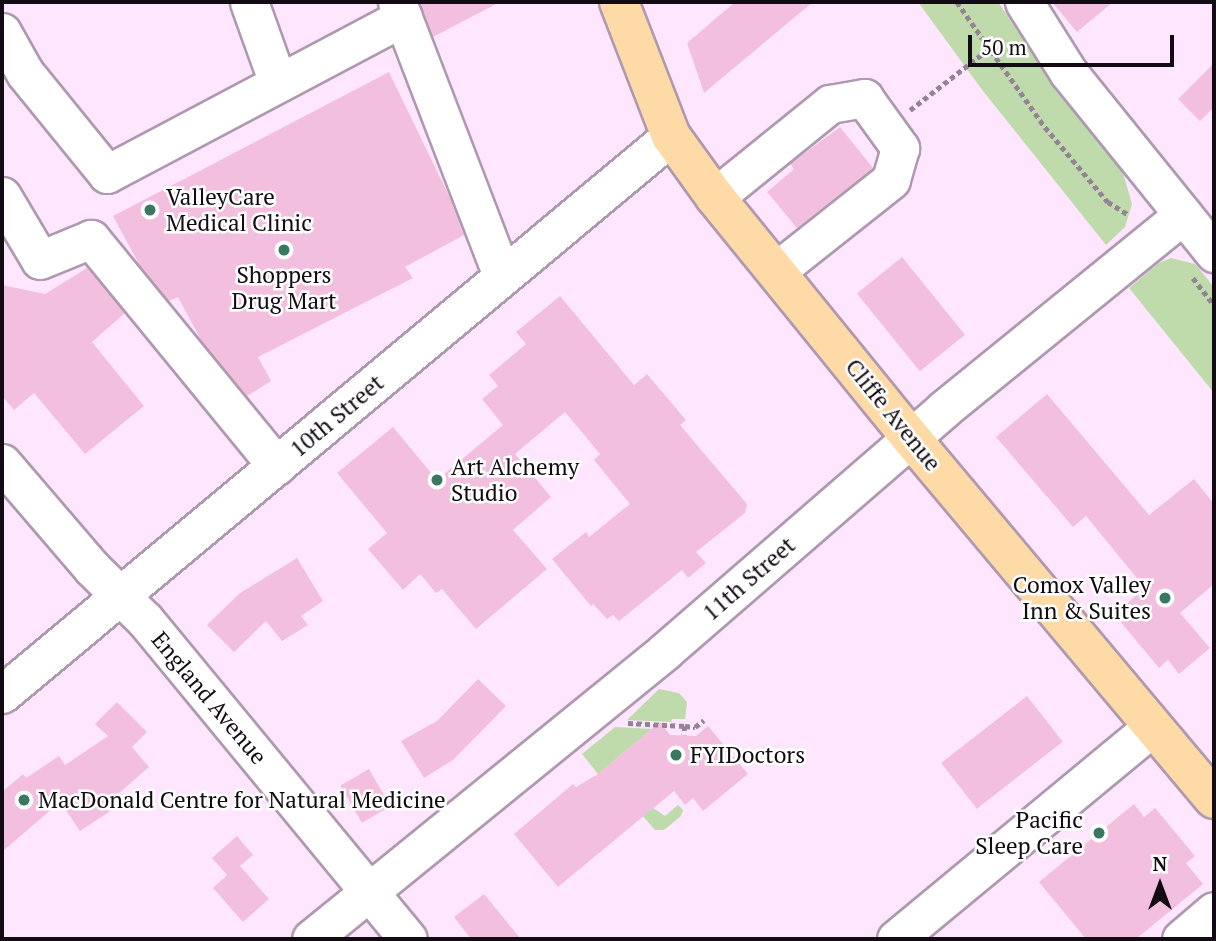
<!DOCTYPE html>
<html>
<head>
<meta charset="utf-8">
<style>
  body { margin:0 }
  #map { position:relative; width:1216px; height:941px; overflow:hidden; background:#fee6fe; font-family:"PT Serif",serif }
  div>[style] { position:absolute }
  .green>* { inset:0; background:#bfdaab }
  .building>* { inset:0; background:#f3bfdf; transform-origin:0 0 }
  .path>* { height:4.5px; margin-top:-2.25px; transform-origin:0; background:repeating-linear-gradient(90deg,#948394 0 5px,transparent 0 8.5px) }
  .roads { filter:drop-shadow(2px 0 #af99b0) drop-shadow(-2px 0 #af99b0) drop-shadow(0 2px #af99b0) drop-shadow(0 -2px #af99b0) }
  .minor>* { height:37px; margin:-18.5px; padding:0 18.5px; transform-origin:18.5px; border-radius:18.5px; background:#fff }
  .major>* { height:38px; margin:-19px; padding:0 19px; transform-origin:19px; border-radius:19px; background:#fedba6 }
  .dots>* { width:19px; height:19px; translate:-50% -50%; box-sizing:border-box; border:4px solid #fff; border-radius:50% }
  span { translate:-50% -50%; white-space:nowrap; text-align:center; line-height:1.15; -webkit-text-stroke:5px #fff; paint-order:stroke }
  .poi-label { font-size:23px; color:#130b13 }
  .left { translate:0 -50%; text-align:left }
  .right { translate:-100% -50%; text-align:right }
  .street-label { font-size:23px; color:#130b13 }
  .frame { position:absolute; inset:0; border:4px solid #130b13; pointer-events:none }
  .north { position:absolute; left:1125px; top:850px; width:70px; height:70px; -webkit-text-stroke:5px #fff; paint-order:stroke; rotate:0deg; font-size:19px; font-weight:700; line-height:28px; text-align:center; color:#130b13 }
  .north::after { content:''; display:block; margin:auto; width:24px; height:32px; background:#130b13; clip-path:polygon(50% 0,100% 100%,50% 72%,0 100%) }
  .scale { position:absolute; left:968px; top:35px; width:206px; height:32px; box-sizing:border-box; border:4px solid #130b13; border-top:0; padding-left:9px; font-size:21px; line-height:24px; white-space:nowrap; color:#130b13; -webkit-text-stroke:5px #fff; paint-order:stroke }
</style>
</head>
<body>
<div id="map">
  <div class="green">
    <i style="clip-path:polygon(918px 2px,998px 2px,1040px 64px,1118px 156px,1132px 204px,1125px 227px,1106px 245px,983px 91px)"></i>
    <i style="clip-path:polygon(1171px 258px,1195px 264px,1214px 287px,1214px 393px,1129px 288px,1159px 263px)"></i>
    <i style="clip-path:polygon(659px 689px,679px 693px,687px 702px,685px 719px,672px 719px,671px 722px,627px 720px)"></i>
    <i style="clip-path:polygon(615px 727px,652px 729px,598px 774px,582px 754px)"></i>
    <i style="clip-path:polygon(678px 805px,683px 810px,681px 816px,664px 830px,655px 830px,643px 816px,653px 808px,665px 816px)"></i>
  </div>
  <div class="building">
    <i style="clip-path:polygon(419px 2px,500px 2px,433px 37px)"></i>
    <i style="clip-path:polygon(735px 2px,813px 2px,704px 93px,687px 43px)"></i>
    <i style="clip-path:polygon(1052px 2px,1113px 2px,1077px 32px)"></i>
    <i style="clip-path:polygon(1214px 63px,1214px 107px,1200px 121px,1178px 99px)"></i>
    <i style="clip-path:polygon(389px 72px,450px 198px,464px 235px,405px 267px,413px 278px,258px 357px,271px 381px,247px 396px,201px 340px,178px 297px,169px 301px,139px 264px,113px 216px)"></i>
    <i style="clip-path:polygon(840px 127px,873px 168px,797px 228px,767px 192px,794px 169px,790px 164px)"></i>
    <i style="left:902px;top:257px;width:100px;height:58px;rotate:51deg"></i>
    <i style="clip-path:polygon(87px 268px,125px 313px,92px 342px,144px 406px,85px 454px,34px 393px,14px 410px,2px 396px,2px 285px,45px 294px)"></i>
    <i style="clip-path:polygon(560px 296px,634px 385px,647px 374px,686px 420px,680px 425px,747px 504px,745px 513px,696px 552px,706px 563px,688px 578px,682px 570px,619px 621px,613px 615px,607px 619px,593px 604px,591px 606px,552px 559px,586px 532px,589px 537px,630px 504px,594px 460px,600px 454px,565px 412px,515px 454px,551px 497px,513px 530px,547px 569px,476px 629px,442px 589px,436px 593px,420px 574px,403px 590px,368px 549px,387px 533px,337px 473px,393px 427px,437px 480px,503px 425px,482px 399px,498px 386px,489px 375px,526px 344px,516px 332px)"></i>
    <i style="clip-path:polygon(1047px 394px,1149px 515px,1194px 479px,1214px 504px,1214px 584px,1180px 613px,1210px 648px,1179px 674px,1168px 660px,1159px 668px,1114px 614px,1145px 588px,1086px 516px,1073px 527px,996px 437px)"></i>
    <i style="clip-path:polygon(297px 558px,323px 601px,301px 616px,308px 625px,282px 641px,266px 621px,234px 652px,207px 625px,240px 593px)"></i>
    <i style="clip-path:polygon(478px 679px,506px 706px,453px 760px,424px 778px,401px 741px,437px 721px)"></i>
    <i style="left:1027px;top:696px;width:58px;height:109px;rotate:52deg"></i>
    <i style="clip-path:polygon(117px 702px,147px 732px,132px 747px,149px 767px,110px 801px,115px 808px,80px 831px,60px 802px,2px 852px,2px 792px,23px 774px,26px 778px,59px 756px,65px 765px,108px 736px,95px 724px)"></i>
    <i style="clip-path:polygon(660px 722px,670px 735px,696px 736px,708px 726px,748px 774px,703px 811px,693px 798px,685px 805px,674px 791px,558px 887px,514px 834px,573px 784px,576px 787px,598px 774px)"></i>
    <i style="left:369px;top:769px;width:43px;height:33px;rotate:60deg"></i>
    <i style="clip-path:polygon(1134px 804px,1144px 817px,1155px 808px,1195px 856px,1186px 863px,1203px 884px,1136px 939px,1086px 939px,1039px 882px)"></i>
    <i style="clip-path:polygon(237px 836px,253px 855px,240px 866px,269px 899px,243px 922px,213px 888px,227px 875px,212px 858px)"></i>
    <i style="clip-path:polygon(484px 894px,521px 939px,471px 939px,454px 917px)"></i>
  </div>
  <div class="path">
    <i style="left:957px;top:2px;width:153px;rotate:54.9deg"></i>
    <i style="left:1045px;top:127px;width:98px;rotate:50deg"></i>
    <i style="left:1108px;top:202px;width:25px;rotate:32deg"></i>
    <i style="left:910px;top:110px;width:101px;rotate:-37.8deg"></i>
    <i style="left:1193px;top:278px;width:34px;rotate:52deg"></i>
    <i style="left:628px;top:723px;width:57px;rotate:3deg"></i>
    <i style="left:685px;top:726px;width:9px;rotate:96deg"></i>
    <i style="left:685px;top:726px;width:10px;rotate:6deg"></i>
    <i style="left:695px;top:727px;width:11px;rotate:-38deg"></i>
  </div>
  <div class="roads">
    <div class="minor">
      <i style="left:249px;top:2px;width:86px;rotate:70.3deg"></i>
      <i style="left:397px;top:2px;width:293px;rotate:69deg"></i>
      <i style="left:1024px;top:2px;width:83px;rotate:57.8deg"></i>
      <i style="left:1068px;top:72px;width:233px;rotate:51.1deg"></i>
      <i style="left:2px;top:32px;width:47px;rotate:60.7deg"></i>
      <i style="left:25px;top:73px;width:130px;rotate:50.9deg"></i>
      <i style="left:107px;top:174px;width:335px;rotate:-27.9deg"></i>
      <i style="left:2px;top:196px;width:74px;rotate:59.3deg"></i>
      <i style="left:40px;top:260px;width:55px;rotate:-22.4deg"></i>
      <i style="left:91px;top:239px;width:293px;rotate:50.7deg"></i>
      <i style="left:715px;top:197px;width:148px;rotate:-39deg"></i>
      <i style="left:830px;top:104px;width:35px;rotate:-10deg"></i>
      <i style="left:864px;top:98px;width:62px;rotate:54.2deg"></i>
      <i style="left:900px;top:148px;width:33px;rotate:106deg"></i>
      <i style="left:891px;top:180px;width:147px;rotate:141.6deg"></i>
      <i style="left:2px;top:463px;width:138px;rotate:49.4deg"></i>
      <i style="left:92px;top:568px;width:74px;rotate:44.5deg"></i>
      <i style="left:145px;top:620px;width:413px;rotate:50.5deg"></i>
      <i style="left:2px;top:694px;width:871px;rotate:-39.83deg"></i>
      <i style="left:311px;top:939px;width:456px;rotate:-39.1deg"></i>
      <i style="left:665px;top:651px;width:369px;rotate:-40.9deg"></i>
      <i style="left:944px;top:409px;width:308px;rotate:-39.1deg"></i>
      <i style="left:896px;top:939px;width:332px;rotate:-39.6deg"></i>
      <i style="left:1181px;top:939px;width:43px;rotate:-40.3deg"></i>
    </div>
    <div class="major">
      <i style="left:619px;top:2px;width:144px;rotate:68.8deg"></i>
      <i style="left:671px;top:136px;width:75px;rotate:54.2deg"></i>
      <i style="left:715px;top:197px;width:311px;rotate:50.9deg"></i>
      <i style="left:911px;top:438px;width:471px;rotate:50deg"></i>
    </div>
  </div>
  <div class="dots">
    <i style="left:150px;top:210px;background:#3b7660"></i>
    <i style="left:284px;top:250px;background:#3b7660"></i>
    <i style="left:437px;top:480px;background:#3b7660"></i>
    <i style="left:1165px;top:598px;background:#3b7660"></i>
    <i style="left:676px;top:755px;background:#3b7660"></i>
    <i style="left:24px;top:800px;background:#3b7660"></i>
    <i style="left:1099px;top:833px;background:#3b7660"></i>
  </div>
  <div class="poi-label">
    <span class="left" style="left:166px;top:210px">ValleyCare<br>Medical Clinic</span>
    <span style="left:284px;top:288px">Shoppers<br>Drug Mart</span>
    <span class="left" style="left:451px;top:480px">Art Alchemy<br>Studio</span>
    <span class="right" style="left:1151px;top:598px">Comox Valley<br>Inn &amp; Suites</span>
    <span class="left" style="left:690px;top:755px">FYIDoctors</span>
    <span class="left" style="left:38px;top:800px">MacDonald Centre for Natural Medicine</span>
    <span class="right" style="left:1083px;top:833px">Pacific<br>Sleep Care</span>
  </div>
  <div class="street-label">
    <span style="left:893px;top:415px;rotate:51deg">Cliffe Avenue</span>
    <span style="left:337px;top:416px;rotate:-40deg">10th Street</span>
    <span style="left:749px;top:579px;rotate:-41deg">11th Street</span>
    <span style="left:209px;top:698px;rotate:50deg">England Avenue</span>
  </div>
  <div class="frame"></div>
  <div class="north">N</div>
  <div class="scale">50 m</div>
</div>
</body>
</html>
